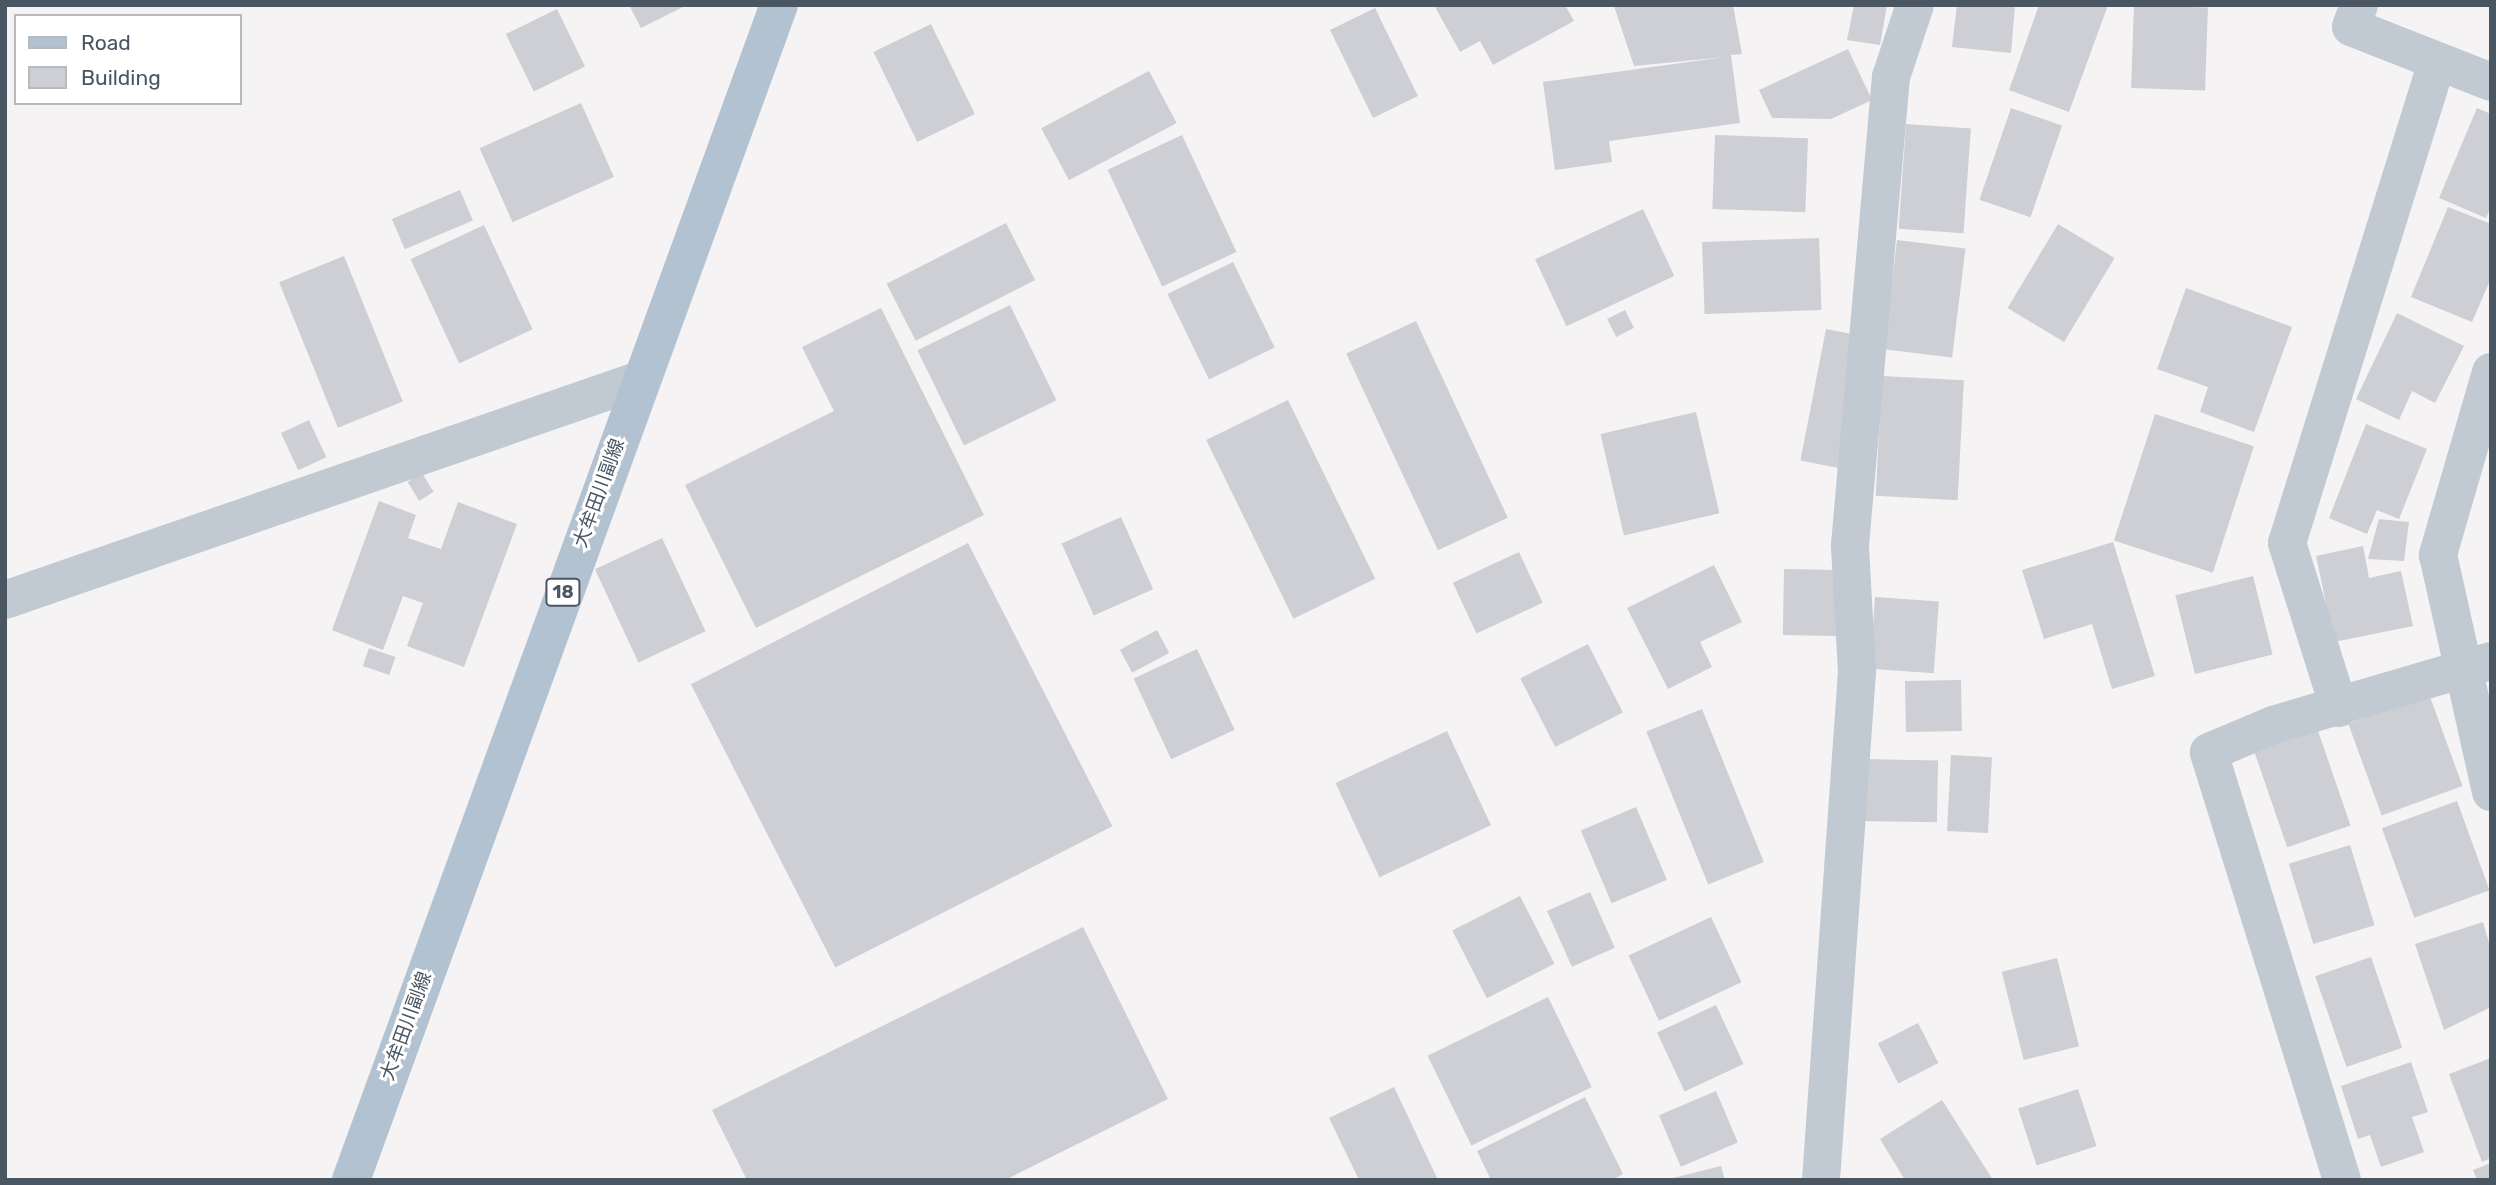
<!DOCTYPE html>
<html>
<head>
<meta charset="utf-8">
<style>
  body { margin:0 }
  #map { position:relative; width:2496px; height:1185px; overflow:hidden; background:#f5f3f3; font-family:Rubik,"Noto Sans JP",sans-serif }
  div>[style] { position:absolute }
  .building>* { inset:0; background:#cdcfd5; transform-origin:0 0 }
  .minor>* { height:38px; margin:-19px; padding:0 19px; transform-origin:19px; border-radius:19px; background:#c1cad2 }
  .primary>* { height:38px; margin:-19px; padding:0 19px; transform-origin:19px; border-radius:19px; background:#b3c2d1 }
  span { translate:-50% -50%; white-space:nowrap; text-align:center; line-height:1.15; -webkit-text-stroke:6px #fff; paint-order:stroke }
  .shield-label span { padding:2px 5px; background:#fff; border:2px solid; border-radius:5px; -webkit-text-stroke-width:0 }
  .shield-label { font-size:18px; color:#4a5661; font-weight:700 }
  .street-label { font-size:19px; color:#4a5661 }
  .frame { position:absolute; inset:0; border:7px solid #4a5661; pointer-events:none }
  .legend { position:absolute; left:14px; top:14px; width:228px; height:91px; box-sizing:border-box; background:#fff; border:2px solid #b7bbc0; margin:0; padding:9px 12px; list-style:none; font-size:21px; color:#4a5661 }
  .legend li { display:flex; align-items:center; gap:14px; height:35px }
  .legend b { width:35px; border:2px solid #b7bbc0 }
</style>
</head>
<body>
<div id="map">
  <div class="building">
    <i style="clip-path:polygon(629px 5px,687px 5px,641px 28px)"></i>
    <i style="clip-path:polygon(1434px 5px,1565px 5px,1574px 21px,1493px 65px,1480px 41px,1460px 52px)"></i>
    <i style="clip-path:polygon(1733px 5px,1742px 54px,1731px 55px,1740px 123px,1609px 141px,1612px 162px,1555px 170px,1543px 82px,1725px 57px,1634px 66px,1614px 6px)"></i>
    <i style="clip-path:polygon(1854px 5px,1887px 5px,1880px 45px,1847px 40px)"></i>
    <i style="clip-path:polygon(1957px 5px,2015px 5px,2011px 53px,1952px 47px)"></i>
    <i style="clip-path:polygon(2039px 5px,2108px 5px,2069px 112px,2009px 90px)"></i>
    <i style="left:2134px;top:5px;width:74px;height:83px;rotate:2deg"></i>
    <i style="left:1375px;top:8px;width:98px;height:50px;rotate:64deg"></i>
    <i style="left:557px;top:9px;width:64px;height:57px;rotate:64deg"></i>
    <i style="left:931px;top:24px;width:100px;height:64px;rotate:64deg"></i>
    <i style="clip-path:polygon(1848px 49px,1872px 100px,1831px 119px,1772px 118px,1759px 90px)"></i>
    <i style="left:1149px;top:71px;width:59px;height:122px;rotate:62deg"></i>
    <i style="left:581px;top:103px;width:81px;height:111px;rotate:66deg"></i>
    <i style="left:2011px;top:108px;width:54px;height:97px;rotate:19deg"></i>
    <i style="clip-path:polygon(2477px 108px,2491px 114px,2491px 207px,2486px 218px,2439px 198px)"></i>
    <i style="left:1906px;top:124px;width:65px;height:105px;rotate:4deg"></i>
    <i style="left:1182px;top:135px;width:129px;height:82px;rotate:65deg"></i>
    <i style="left:1715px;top:135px;width:93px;height:74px;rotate:2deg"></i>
    <i style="left:460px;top:190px;width:33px;height:74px;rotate:67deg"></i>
    <i style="clip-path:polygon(2448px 207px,2491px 224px,2491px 278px,2472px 322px,2411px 297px)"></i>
    <i style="left:1643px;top:209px;width:74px;height:119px;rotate:65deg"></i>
    <i style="left:1006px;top:223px;width:64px;height:134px;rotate:63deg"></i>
    <i style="left:2058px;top:224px;width:66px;height:98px;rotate:31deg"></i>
    <i style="left:484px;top:225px;width:115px;height:81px;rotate:65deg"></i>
    <i style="left:1819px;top:238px;width:72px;height:117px;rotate:88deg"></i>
    <i style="left:1897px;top:240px;width:69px;height:110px;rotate:7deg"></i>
    <i style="left:344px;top:256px;width:157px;height:70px;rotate:68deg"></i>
    <i style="left:1233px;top:262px;width:95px;height:73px;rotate:64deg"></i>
    <i style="clip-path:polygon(2186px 288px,2292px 327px,2254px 432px,2200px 412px,2208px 387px,2157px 369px)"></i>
    <i style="left:1010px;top:305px;width:106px;height:103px;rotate:64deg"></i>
    <i style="clip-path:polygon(881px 308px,984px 515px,756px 628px,685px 485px,834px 411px,802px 347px)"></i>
    <i style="left:1625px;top:310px;width:20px;height:20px;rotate:63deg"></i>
    <i style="clip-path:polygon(2397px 313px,2464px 346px,2435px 403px,2412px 391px,2399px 420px,2356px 399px)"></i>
    <i style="left:1416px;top:321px;width:217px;height:77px;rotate:65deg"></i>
    <i style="left:1826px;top:329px;width:43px;height:134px;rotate:11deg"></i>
    <i style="left:1882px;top:376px;width:82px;height:120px;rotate:3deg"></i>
    <i style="left:1288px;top:400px;width:199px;height:91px;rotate:64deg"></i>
    <i style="left:1696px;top:412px;width:104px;height:98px;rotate:77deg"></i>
    <i style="left:2155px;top:414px;width:104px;height:133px;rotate:18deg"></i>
    <i style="left:309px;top:420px;width:41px;height:31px;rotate:65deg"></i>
    <i style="clip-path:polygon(2366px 424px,2427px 449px,2399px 519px,2377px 510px,2367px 534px,2329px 518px)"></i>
    <i style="left:422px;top:473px;width:22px;height:17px;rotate:58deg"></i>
    <i style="clip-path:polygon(379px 501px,416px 515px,408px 538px,441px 549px,458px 502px,517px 524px,464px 667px,407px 646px,423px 603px,403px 596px,383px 650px,332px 630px)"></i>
    <i style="left:1121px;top:517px;width:79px;height:65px;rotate:66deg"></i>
    <i style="clip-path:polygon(2379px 519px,2409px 522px,2404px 561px,2368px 559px)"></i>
    <i style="left:662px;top:538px;width:103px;height:74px;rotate:65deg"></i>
    <i style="clip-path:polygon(2113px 542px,2155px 676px,2112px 689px,2092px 624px,2044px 639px,2022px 570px)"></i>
    <i style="left:968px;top:543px;width:318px;height:311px;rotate:63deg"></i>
    <i style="clip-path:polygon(2363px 546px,2369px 578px,2401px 571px,2413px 626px,2334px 642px,2316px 556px)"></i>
    <i style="left:1519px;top:552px;width:56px;height:73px;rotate:65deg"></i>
    <i style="clip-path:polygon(1714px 565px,1742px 622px,1700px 642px,1712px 667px,1668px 689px,1627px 608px)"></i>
    <i style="left:1784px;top:569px;width:53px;height:66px;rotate:1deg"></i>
    <i style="left:2253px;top:576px;width:81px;height:80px;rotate:76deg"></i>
    <i style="left:1875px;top:597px;width:64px;height:72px;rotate:4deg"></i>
    <i style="left:1157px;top:630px;width:26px;height:42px;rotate:62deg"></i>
    <i style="left:1588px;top:644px;width:77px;height:76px;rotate:63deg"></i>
    <i style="left:369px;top:648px;width:28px;height:19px;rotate:19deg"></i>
    <i style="left:1197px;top:649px;width:89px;height:70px;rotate:65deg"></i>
    <i style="left:1961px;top:680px;width:51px;height:56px;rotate:89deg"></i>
    <i style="left:2429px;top:694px;width:98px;height:86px;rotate:70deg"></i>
    <i style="left:1702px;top:709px;width:165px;height:60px;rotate:68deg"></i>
    <i style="left:2317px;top:728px;width:103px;height:67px;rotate:71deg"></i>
    <i style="left:1447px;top:731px;width:104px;height:123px;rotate:65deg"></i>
    <i style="left:1951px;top:755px;width:41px;height:76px;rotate:3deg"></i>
    <i style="left:1859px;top:759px;width:79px;height:62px;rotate:1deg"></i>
    <i style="left:2457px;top:801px;width:95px;height:80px;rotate:70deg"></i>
    <i style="left:1636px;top:807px;width:79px;height:60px;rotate:67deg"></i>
    <i style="left:2350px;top:845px;width:84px;height:64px;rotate:73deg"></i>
    <i style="left:1590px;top:892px;width:61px;height:47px;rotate:66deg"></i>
    <i style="left:1520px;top:896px;width:76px;height:76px;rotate:63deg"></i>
    <i style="left:1711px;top:917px;width:72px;height:91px;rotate:65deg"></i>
    <i style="clip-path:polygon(2483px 922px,2491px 950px,2491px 1007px,2444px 1030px,2415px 944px)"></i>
    <i style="clip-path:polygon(1083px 927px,1168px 1099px,1005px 1180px,747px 1180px,712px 1110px)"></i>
    <i style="left:2371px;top:957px;width:96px;height:59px;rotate:71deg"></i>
    <i style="left:2057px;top:958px;width:91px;height:57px;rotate:76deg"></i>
    <i style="left:1548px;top:997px;width:100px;height:134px;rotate:64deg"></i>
    <i style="left:1716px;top:1005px;width:65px;height:65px;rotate:65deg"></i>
    <i style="left:1918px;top:1023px;width:45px;height:45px;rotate:63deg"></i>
    <i style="clip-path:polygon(2491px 1058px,2491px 1158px,2482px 1162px,2449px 1074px)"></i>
    <i style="clip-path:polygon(2411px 1062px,2428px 1112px,2412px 1117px,2424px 1152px,2381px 1167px,2370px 1135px,2358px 1139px,2341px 1086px)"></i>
    <i style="clip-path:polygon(1394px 1087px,1438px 1180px,1359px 1180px,1329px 1118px)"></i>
    <i style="left:2078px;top:1089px;width:60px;height:63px;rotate:72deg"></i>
    <i style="left:1716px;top:1091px;width:56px;height:62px;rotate:67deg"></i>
    <i style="clip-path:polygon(1585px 1097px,1623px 1174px,1612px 1180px,1491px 1180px,1477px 1151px)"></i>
    <i style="clip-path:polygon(1942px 1100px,1993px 1180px,1905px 1180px,1880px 1139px)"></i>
    <i style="clip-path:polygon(2491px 1163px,2491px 1180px,2477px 1180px,2473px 1170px)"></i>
    <i style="clip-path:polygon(1721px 1166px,1725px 1180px,1669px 1180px,1669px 1179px)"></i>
  </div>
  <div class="minor">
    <i style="left:2359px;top:5px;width:23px;rotate:110deg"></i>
    <i style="left:2351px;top:27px;width:150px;rotate:21.4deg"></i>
    <i style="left:2491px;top:372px;width:191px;rotate:106.2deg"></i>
    <i style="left:2438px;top:555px;width:243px;rotate:77.4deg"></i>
    <i style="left:5px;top:600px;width:672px;rotate:-19.11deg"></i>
    <i style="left:2339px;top:708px;width:173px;rotate:-107.5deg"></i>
    <i style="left:2287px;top:543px;width:504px;rotate:-72.68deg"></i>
    <i style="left:1821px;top:1180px;width:509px;rotate:-85.95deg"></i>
    <i style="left:1857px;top:672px;width:127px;rotate:-93.2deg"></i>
    <i style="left:1850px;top:545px;width:470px;rotate:-85deg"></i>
    <i style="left:1891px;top:77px;width:76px;rotate:-71.6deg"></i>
    <i style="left:2342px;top:1180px;width:448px;rotate:-107.3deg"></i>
    <i style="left:2209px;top:752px;width:69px;rotate:-22.9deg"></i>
    <i style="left:2273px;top:725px;width:227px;rotate:-16.4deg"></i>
  </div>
  <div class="primary">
    <i style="left:351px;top:1180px;width:1251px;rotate:-69.99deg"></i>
  </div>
  <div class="shield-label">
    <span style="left:563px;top:592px">18</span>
  </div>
  <div class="street-label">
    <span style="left:599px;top:493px;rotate:-70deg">大牟田川副線</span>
    <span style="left:406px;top:1026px;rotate:-70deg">大牟田川副線</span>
  </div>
  <div class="frame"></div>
  <ul class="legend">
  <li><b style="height:9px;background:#b3c2d1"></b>Road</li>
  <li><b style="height:19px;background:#cdcfd5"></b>Building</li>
  </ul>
</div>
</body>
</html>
